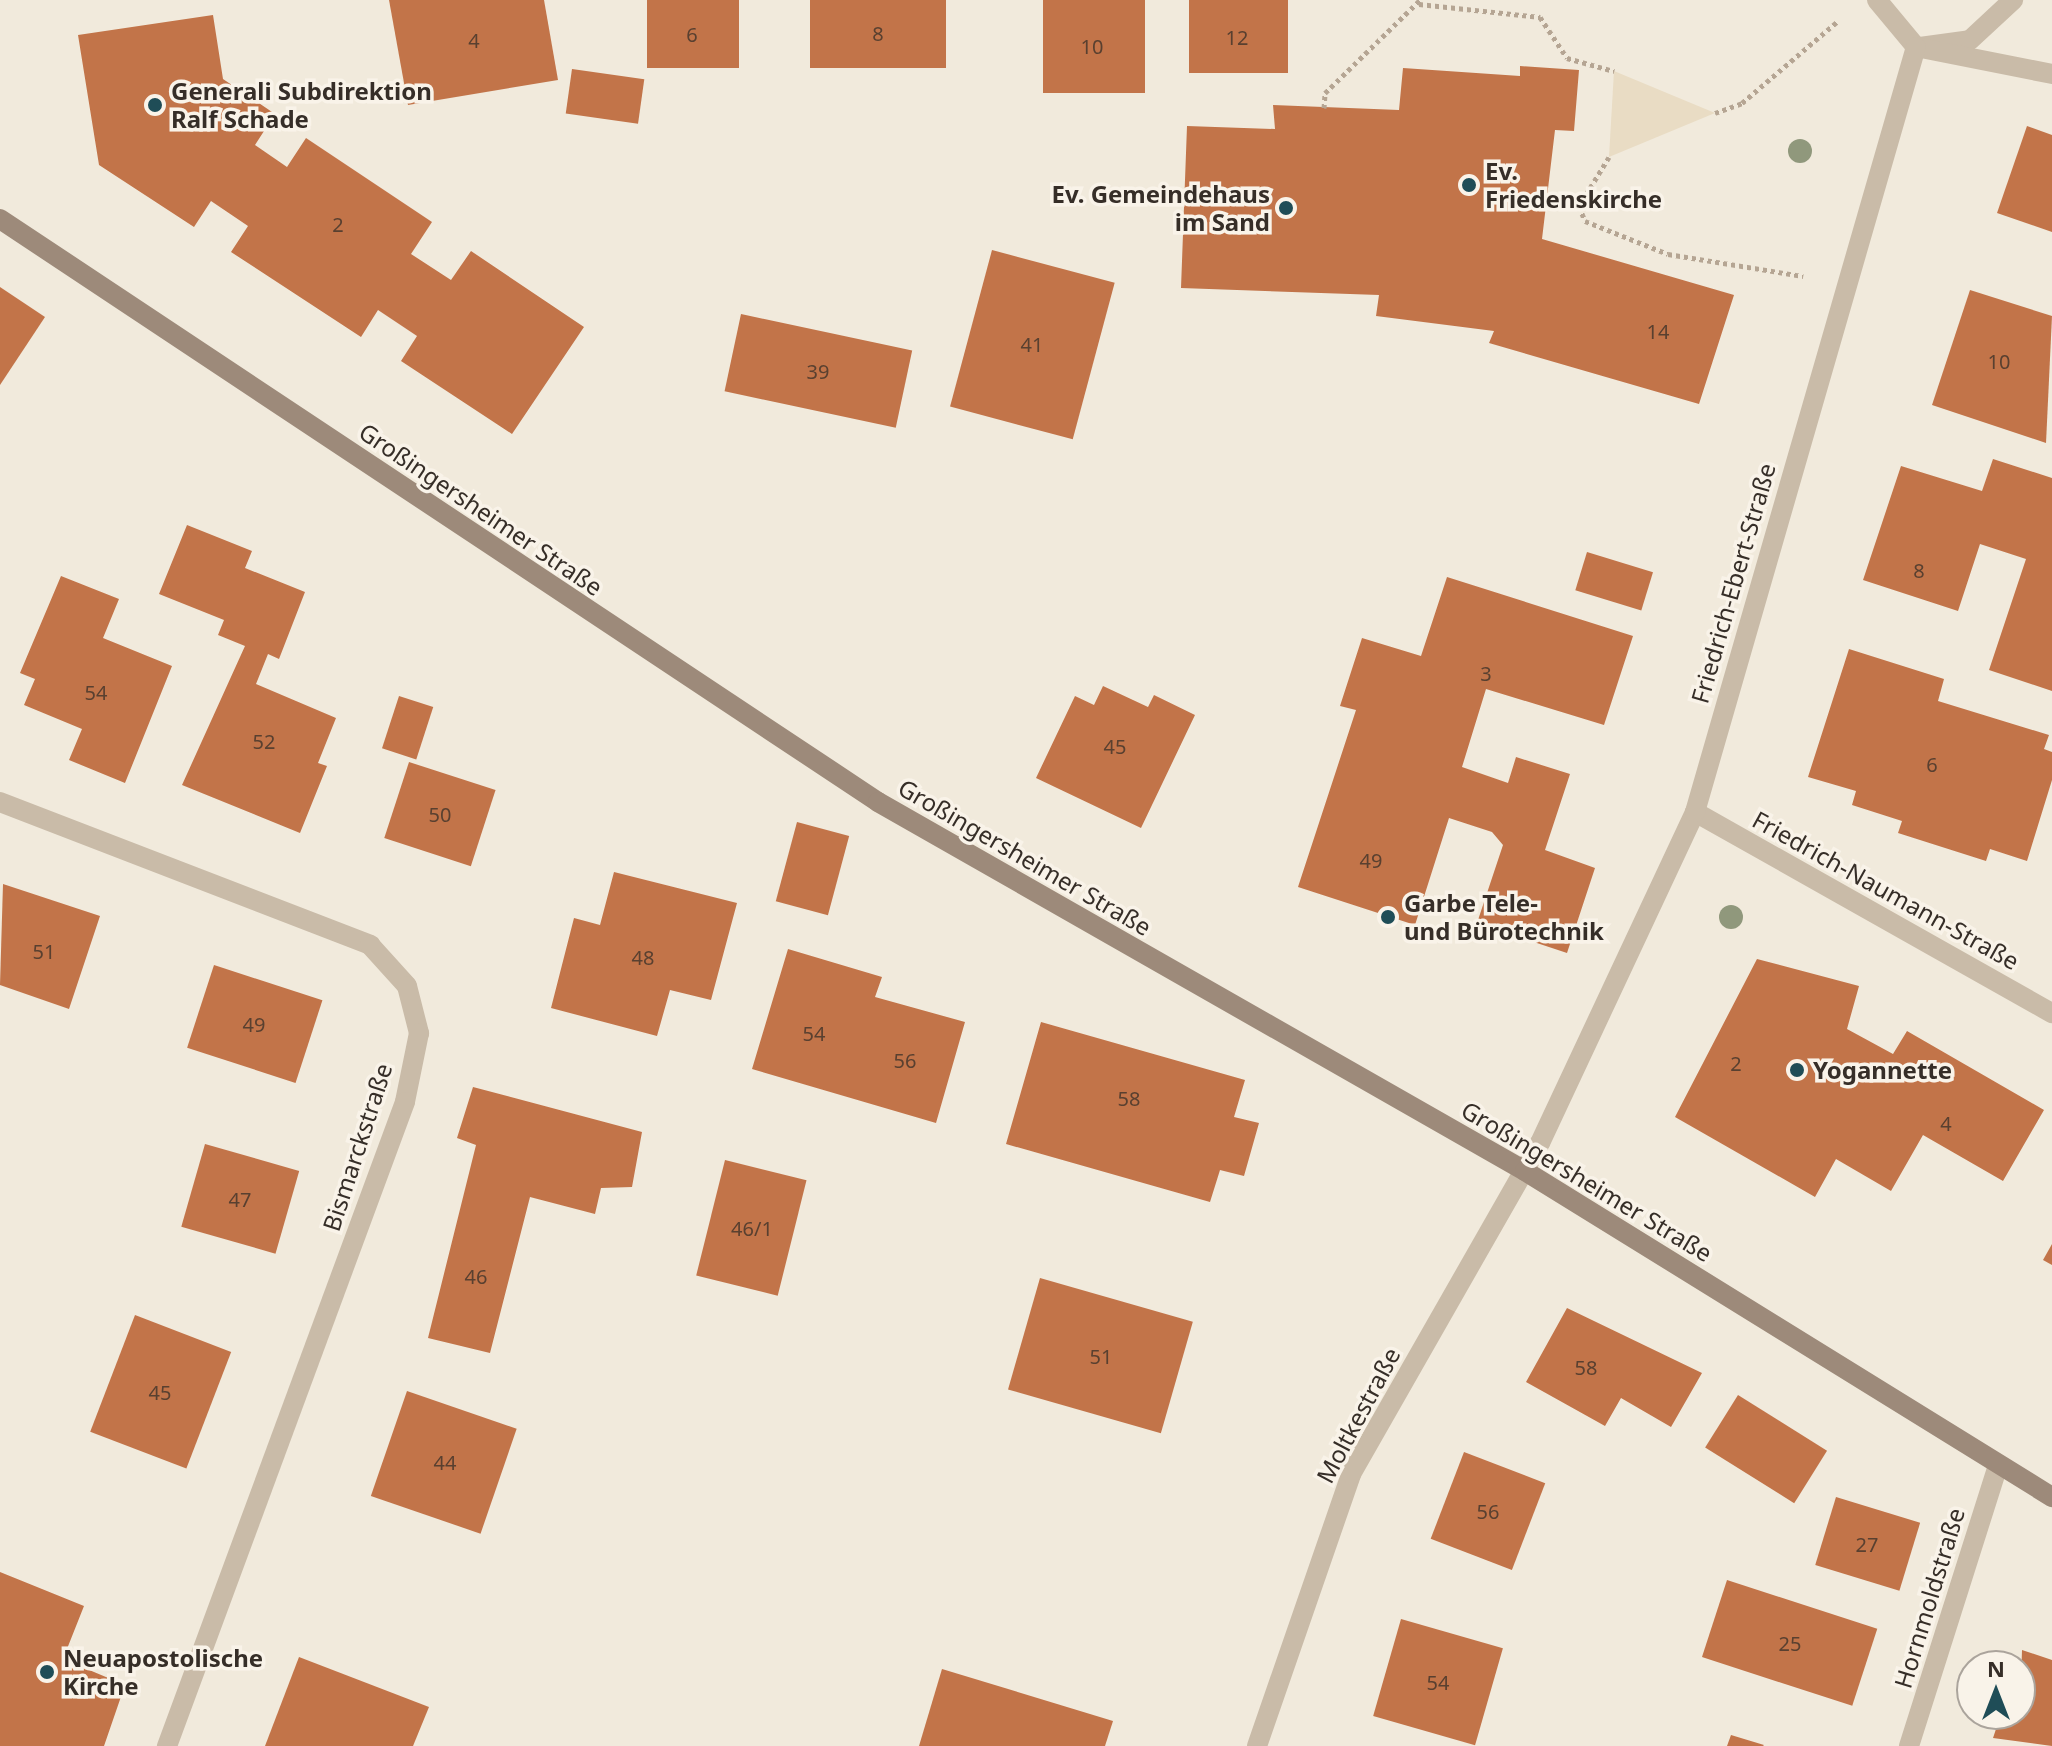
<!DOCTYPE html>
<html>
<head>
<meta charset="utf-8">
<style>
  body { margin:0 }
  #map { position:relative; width:2052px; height:1746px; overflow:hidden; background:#f1eadc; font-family:"Noto Sans",sans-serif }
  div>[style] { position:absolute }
  .plaza>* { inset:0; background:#e9dcc4 }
  .building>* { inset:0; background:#c27449; transform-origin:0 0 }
  .path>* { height:5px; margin-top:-2.5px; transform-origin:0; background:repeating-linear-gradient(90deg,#b5a593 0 4px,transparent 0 8px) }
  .lane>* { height:20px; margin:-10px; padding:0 10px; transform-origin:10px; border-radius:10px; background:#c9bba8 }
  .street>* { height:20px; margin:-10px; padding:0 10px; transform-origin:10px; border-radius:10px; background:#c9bba8 }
  .secondary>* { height:20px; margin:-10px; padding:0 10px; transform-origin:10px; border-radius:10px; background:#9d8a7a }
  .trees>* { width:24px; height:24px; margin:-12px; border-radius:50%; background:#90987c }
  .dots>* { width:22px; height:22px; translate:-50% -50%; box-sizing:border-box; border:4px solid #f9f3e9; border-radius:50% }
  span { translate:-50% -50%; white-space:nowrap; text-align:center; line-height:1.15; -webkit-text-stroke:7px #f9f3e9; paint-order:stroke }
  .number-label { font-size:20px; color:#594030 }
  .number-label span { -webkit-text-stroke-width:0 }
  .poi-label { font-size:24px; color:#362e28; font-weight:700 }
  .left { translate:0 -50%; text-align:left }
  .right { translate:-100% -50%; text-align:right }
  .street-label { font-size:24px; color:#362e28 }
  .north { position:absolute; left:1956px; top:1650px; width:80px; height:80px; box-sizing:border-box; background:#f9f3e9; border:2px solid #aba49c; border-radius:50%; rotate:0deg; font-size:22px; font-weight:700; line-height:32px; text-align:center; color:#362e28 }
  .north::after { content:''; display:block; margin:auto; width:28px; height:36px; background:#1f4d57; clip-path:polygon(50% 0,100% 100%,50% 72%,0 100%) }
</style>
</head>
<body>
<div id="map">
  <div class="plaza">
    <i style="clip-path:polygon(1614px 71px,1715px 113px,1609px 157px)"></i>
  </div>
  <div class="building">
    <i style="clip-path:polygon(389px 0,544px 0,558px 80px,408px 105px)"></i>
    <i style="left:647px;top:0;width:92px;height:68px"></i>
    <i style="left:810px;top:0;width:136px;height:68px"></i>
    <i style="left:1043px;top:0;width:102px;height:93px"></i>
    <i style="left:1189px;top:0;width:99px;height:73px"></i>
    <i style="clip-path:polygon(213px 15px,223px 79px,275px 114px,255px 145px,287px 167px,306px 138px,432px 222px,411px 254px,451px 280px,471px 251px,584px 327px,512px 434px,401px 361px,417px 336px,378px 310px,361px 337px,231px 252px,248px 226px,211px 201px,194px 227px,99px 165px,78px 35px)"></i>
    <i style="clip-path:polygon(1520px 66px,1579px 70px,1574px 131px,1555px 130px,1542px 239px,1734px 295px,1699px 404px,1489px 343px,1494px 331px,1376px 316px,1379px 295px,1181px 288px,1187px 126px,1275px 129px,1273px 105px,1399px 110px,1403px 68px,1520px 76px)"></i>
    <i style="left:572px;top:69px;width:73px;height:45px;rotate:8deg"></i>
    <i style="clip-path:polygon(2027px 126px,2052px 135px,2052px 232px,1997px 213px)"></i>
    <i style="left:992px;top:250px;width:127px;height:162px;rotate:15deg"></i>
    <i style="clip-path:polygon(0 287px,45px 317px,0 385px)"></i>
    <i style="clip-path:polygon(1970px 290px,2052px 316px,2046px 443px,1932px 405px)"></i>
    <i style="left:741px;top:314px;width:175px;height:79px;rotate:12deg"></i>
    <i style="clip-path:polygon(1993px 459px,2052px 478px,2052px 691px,1989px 670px,2026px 559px,1980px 544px,1958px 611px,1863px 580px,1901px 466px,1982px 491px)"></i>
    <i style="clip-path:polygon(187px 525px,252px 551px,245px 568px,305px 592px,279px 659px,268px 654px,256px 684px,336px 718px,318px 763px,327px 766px,300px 833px,182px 785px,245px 646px,218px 635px,224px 620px,159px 594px)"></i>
    <i style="left:1587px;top:552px;width:69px;height:40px;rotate:17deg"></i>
    <i style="clip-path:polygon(61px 576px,119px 599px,103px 638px,172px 666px,125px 783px,69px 760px,82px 729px,24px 705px,35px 679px,20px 673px)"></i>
    <i style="clip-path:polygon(1447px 577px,1633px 636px,1604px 725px,1486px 689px,1462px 767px,1508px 783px,1516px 757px,1570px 774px,1545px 850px,1595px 868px,1567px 953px,1477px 923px,1503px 845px,1492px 832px,1449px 818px,1415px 925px,1298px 887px,1356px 710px,1340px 706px,1362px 638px,1421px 656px)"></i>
    <i style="clip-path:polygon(1849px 649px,1944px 679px,1938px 701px,2049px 735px,2044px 749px,2052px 752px,2052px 780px,2027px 861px,1990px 849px,1986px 861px,1898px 833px,1902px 821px,1852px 805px,1856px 791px,1808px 777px)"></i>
    <i style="clip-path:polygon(1103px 686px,1148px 707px,1154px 695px,1195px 715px,1141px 828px,1036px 778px,1075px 696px,1094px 705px)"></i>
    <i style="left:399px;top:696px;width:36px;height:55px;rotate:18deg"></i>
    <i style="left:409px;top:762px;width:91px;height:80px;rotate:18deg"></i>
    <i style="left:797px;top:822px;width:54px;height:82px;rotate:15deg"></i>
    <i style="clip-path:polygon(614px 872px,737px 903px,711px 1000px,670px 990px,657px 1036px,551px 1008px,574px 918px,600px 925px)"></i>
    <i style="clip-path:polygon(3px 884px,100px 916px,69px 1009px,0 985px)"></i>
    <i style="clip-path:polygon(788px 949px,882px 977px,875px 997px,965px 1022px,936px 1123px,752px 1069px)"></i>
    <i style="clip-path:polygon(1757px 959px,1859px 986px,1847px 1029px,1893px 1054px,1907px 1031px,2044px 1110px,2003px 1181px,1923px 1135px,1891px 1191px,1836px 1159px,1815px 1197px,1675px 1117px)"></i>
    <i style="left:214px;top:965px;width:114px;height:87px;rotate:18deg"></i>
    <i style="clip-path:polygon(1041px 1022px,1245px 1080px,1234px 1117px,1259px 1123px,1244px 1176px,1220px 1170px,1210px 1202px,1006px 1144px)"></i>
    <i style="clip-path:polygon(473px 1087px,642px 1132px,632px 1187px,601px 1188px,595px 1214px,530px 1197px,490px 1353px,428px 1338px,476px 1145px,457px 1138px)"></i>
    <i style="left:205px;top:1144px;width:98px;height:86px;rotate:16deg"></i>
    <i style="left:725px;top:1160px;width:84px;height:119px;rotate:14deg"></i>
    <i style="clip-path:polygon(2052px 1244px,2052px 1265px,2043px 1260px)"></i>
    <i style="left:1040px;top:1278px;width:159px;height:116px;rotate:16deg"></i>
    <i style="clip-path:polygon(1567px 1308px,1702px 1373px,1671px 1427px,1621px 1398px,1605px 1426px,1526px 1382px)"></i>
    <i style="left:135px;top:1315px;width:103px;height:125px;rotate:21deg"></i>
    <i style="left:407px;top:1391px;width:116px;height:111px;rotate:19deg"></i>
    <i style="left:1738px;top:1395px;width:105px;height:62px;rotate:32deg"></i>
    <i style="left:1464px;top:1452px;width:87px;height:93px;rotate:21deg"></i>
    <i style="left:1836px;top:1497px;width:88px;height:71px;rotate:17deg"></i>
    <i style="clip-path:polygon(0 1572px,84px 1606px,63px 1659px,125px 1685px,104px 1746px,0 1746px)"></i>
    <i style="left:1727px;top:1580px;width:158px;height:81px;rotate:18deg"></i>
    <i style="left:1401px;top:1619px;width:106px;height:101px;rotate:16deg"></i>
    <i style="clip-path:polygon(2022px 1650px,2052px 1660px,2052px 1746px,1993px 1738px,2001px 1714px,2020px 1714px)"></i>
    <i style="clip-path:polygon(299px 1657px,429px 1707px,413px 1746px,265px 1746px)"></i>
    <i style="clip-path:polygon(942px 1669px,1113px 1721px,1105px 1746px,919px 1746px)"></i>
    <i style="clip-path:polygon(1731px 1735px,1764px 1745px,1763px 1746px,1727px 1746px)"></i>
  </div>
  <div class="path">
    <i style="left:1419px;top:4px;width:122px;rotate:6.1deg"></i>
    <i style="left:1540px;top:17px;width:49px;rotate:56.6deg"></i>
    <i style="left:1567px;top:58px;width:49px;rotate:15.5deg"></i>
    <i style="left:1324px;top:108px;width:15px;rotate:-86deg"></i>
    <i style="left:1325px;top:93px;width:133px;rotate:-44.4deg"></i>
    <i style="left:1715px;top:113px;width:29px;rotate:-20deg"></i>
    <i style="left:1742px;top:103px;width:126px;rotate:-40.5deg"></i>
    <i style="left:1609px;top:157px;width:57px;rotate:121.5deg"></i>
    <i style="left:1579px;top:206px;width:16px;rotate:68deg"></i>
    <i style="left:1585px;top:221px;width:89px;rotate:21.7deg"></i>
    <i style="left:1668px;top:254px;width:137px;rotate:9.3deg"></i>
  </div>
  <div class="lane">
    <i style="left:1920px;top:47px;width:50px;rotate:-8deg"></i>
    <i style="left:1970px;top:40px;width:59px;rotate:-42.9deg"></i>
  </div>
  <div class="street">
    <i style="left:1877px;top:0;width:61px;rotate:50.3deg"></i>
    <i style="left:1916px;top:47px;width:139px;rotate:11.2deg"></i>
    <i style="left:0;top:802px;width:397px;rotate:21.1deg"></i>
    <i style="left:370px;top:945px;width:55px;rotate:47.9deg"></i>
    <i style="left:407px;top:986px;width:49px;rotate:75.7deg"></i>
    <i style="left:419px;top:1033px;width:70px;rotate:101.5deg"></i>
    <i style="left:405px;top:1102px;width:687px;rotate:110.28deg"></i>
    <i style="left:1695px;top:812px;width:410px;rotate:29.4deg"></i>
    <i style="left:1257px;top:1746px;width:288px;rotate:-70.9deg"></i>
    <i style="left:1351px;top:1474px;width:381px;rotate:-60.3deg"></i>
    <i style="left:1540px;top:1143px;width:365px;rotate:-64.9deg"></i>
    <i style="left:1695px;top:812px;width:796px;rotate:-73.89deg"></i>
    <i style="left:1909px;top:1746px;width:295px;rotate:-72.4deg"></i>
  </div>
  <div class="secondary">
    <i style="left:0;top:219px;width:1054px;rotate:33.58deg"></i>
    <i style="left:878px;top:802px;width:745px;rotate:29.7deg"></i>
    <i style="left:1525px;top:1171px;width:620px;rotate:31.74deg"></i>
  </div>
  <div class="trees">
    <i style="left:1800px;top:151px"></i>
    <i style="left:1731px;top:917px"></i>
  </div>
  <div class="dots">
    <i style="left:155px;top:105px;background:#1f4d57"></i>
    <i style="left:1469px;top:185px;background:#1f4d57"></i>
    <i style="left:1286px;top:208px;background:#1f4d57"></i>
    <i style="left:1388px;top:917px;background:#1f4d57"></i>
    <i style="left:1797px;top:1070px;background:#1f4d57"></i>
    <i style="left:47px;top:1672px;background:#1f4d57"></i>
  </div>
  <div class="number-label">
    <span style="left:878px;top:33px">8</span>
    <span style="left:692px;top:34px">6</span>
    <span style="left:1237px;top:37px">12</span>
    <span style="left:474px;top:40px">4</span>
    <span style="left:1092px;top:46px">10</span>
    <span style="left:338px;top:224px">2</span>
    <span style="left:1658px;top:331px">14</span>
    <span style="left:1032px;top:344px">41</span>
    <span style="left:1999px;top:361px">10</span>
    <span style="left:818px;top:371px">39</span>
    <span style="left:1919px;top:570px">8</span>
    <span style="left:1486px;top:673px">3</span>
    <span style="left:96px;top:692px">54</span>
    <span style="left:264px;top:741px">52</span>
    <span style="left:1115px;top:746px">45</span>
    <span style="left:1932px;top:764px">6</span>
    <span style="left:440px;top:814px">50</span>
    <span style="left:1371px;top:860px">49</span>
    <span style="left:44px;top:951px">51</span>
    <span style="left:643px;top:957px">48</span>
    <span style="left:254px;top:1024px">49</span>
    <span style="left:814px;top:1033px">54</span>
    <span style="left:905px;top:1060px">56</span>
    <span style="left:1736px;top:1063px">2</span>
    <span style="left:1129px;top:1098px">58</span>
    <span style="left:1946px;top:1123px">4</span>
    <span style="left:240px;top:1199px">47</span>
    <span style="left:752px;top:1228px">46/1</span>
    <span style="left:476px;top:1276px">46</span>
    <span style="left:1101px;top:1356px">51</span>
    <span style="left:1586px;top:1367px">58</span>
    <span style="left:160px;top:1392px">45</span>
    <span style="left:445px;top:1462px">44</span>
    <span style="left:1488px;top:1511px">56</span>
    <span style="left:1867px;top:1544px">27</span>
    <span style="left:1790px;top:1643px">25</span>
    <span style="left:1438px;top:1682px">54</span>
  </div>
  <div class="poi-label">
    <span class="left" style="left:171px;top:105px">Generali Subdirektion<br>Ralf Schade</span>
    <span class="left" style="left:1485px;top:185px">Ev.<br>Friedenskirche</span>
    <span class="right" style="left:1270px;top:208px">Ev. Gemeindehaus<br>im Sand</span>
    <span class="left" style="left:1404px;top:917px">Garbe Tele-<br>und Bürotechnik</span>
    <span class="left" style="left:1813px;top:1070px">Yogannette</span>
    <span class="left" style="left:63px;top:1672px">Neuapostolische<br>Kirche</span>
  </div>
  <div class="street-label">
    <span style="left:481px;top:509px;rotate:34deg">Großingersheimer Straße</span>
    <span style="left:1733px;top:583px;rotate:-74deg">Friedrich-Ebert-Straße</span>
    <span style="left:1025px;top:857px;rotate:30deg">Großingersheimer Straße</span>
    <span style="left:1886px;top:890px;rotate:29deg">Friedrich-Naumann-Straße</span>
    <span style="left:357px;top:1147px;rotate:-72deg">Bismarckstraße</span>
    <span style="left:1587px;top:1181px;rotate:31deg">Großingersheimer Straße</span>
    <span style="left:1358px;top:1415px;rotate:-62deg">Moltkestraße</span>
    <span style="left:1929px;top:1598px;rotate:-73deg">Hornmoldstraße</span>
  </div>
  <div class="north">N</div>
</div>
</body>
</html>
